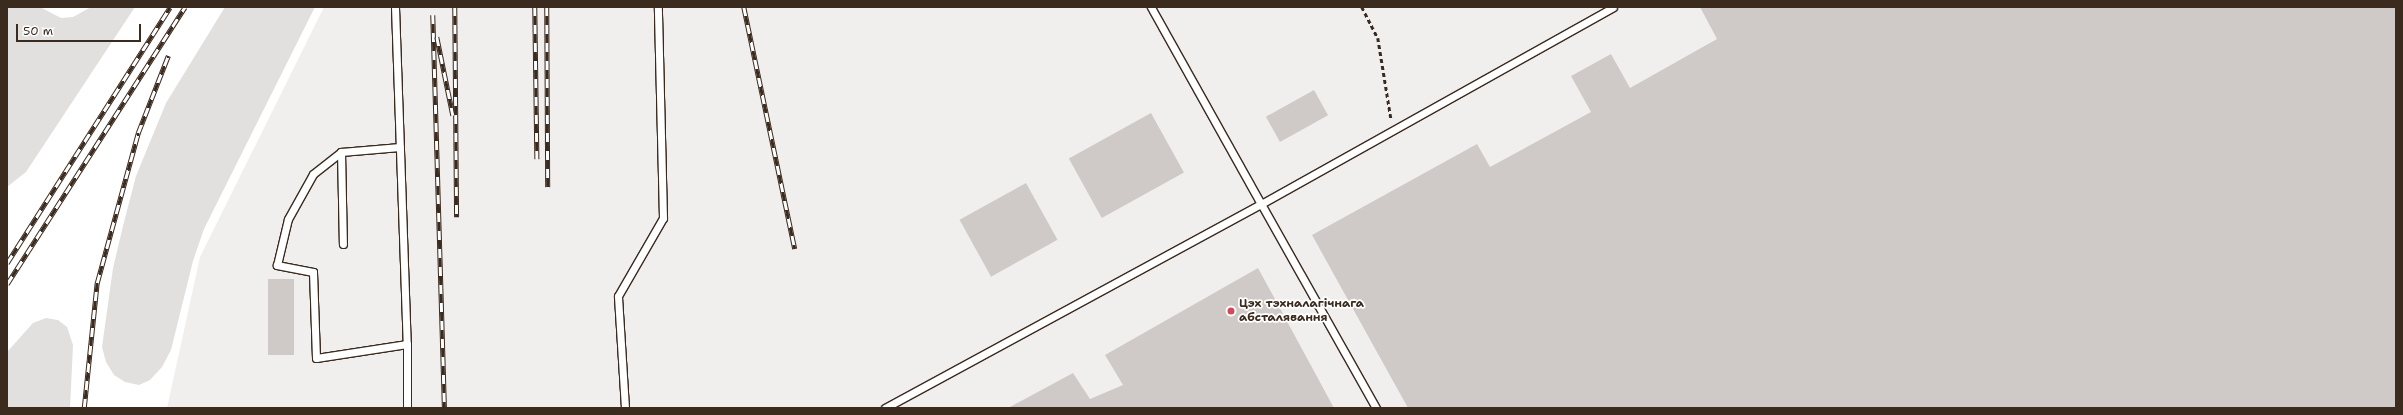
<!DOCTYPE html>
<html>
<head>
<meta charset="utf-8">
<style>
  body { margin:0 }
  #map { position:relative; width:2403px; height:415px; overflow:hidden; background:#fff; font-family:"Shantell Sans",sans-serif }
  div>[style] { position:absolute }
  .built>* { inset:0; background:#f1efee }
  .green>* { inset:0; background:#e2e0de }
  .building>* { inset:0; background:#cfcac7; transform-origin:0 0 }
  .path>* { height:2.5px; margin-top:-1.25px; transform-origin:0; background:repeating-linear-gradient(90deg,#3b2a1e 0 4px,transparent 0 7px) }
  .roads { filter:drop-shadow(1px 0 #3b2a1e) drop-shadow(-1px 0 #3b2a1e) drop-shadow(0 1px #3b2a1e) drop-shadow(0 -1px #3b2a1e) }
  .service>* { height:7px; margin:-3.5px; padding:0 3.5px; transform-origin:3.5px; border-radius:3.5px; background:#fff }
  .rail>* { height:4.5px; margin-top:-2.25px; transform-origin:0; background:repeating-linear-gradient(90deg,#fff 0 9px,#3b2a1e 0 18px); box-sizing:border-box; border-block:1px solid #3b2a1e }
  .dots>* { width:11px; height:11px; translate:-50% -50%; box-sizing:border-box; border:2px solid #fff; border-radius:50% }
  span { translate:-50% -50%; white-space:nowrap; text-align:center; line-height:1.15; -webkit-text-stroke:3.5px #fff; paint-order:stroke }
  .poi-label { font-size:12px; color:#3b2a1e; font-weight:700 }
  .left { translate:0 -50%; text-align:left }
  .frame { position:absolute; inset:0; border:8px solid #3b2a1e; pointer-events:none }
  .scale { position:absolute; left:16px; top:24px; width:125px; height:18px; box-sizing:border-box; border:2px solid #3b2a1e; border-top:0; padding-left:5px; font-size:12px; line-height:14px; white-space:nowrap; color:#3b2a1e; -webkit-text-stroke:3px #fff; paint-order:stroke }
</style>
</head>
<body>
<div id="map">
  <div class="built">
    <i style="clip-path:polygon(324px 7px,2396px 7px,2396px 408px,167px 408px,200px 257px)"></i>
  </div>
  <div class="green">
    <i style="clip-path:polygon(7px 7px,40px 7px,61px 18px,73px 17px,91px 7px,135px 7px,26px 172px,7px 187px)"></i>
    <i style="clip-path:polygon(225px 7px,315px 7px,204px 229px,193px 261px,171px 350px,162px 367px,150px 380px,139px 385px,125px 382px,114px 375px,106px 362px,102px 347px,113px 268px,124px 222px,136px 176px,166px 103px)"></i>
    <i style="clip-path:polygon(46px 318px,58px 320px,67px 327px,73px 345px,70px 408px,7px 408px,7px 352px,33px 323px)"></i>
  </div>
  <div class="building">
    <i style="clip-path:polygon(1700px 7px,2396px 7px,2396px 408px,1408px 408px,1312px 235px,1477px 144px,1490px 167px,1591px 112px,1571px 76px,1611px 54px,1630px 88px,1717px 39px)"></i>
    <i style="left:1314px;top:90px;width:29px;height:55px;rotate:61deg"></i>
    <i style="left:1151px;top:113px;width:68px;height:94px;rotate:61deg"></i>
    <i style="left:1026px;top:183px;width:65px;height:76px;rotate:61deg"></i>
    <i style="clip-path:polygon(1258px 268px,1334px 408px,1008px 408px,1073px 373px,1090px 399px,1123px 385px,1105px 355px)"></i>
    <i style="left:268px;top:279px;width:26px;height:76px"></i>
  </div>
  <div class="path">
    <i style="left:1362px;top:7px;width:35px;rotate:63deg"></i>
    <i style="left:1378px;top:38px;width:81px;rotate:80.8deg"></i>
  </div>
  <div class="roads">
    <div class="service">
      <i style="left:395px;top:7px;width:337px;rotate:88deg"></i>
      <i style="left:407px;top:344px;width:92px;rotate:171.3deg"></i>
      <i style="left:316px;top:358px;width:86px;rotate:-92deg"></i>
      <i style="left:313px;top:272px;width:37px;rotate:-169deg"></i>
      <i style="left:277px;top:265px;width:47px;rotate:-76.6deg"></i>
      <i style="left:288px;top:219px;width:51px;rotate:-60.9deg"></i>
      <i style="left:313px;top:174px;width:36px;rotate:-38deg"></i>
      <i style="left:341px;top:152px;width:59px;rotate:-4.8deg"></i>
      <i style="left:341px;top:152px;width:92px;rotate:88.8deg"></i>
      <i style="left:407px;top:344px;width:64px;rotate:90deg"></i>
      <i style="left:625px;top:408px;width:112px;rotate:-93.6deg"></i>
      <i style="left:618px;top:296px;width:90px;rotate:-60deg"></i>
      <i style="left:663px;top:218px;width:211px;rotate:-91.4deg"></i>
      <i style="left:885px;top:408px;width:428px;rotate:-28.5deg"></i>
      <i style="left:1261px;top:204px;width:226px;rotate:-119.2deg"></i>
      <i style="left:1376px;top:408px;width:234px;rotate:-119.4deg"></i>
      <i style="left:1261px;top:204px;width:403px;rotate:-29.2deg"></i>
    </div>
  </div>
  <div class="rail">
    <i style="left:455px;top:7px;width:210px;rotate:89.5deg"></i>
    <i style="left:535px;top:7px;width:152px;rotate:89.2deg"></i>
    <i style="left:547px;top:7px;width:180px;rotate:89.7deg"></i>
    <i style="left:744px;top:7px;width:247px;rotate:78.1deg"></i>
    <i style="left:433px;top:15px;width:393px;rotate:88.3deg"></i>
    <i style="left:437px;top:37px;width:80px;rotate:78.4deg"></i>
    <i style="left:7px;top:263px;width:303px;rotate:-57.5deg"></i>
    <i style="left:7px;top:284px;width:329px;rotate:-57.3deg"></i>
    <i style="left:84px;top:408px;width:126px;rotate:-84.1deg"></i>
    <i style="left:97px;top:283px;width:156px;rotate:-74.7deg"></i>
    <i style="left:138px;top:133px;width:83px;rotate:-68.7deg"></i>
  </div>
  <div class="dots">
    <i style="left:1231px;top:311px;background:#d1495b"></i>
  </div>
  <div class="poi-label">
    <span class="left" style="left:1239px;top:311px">Цэх тэхналагічнага<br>абсталявання</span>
  </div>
  <div class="frame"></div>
  <div class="scale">50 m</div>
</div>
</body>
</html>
